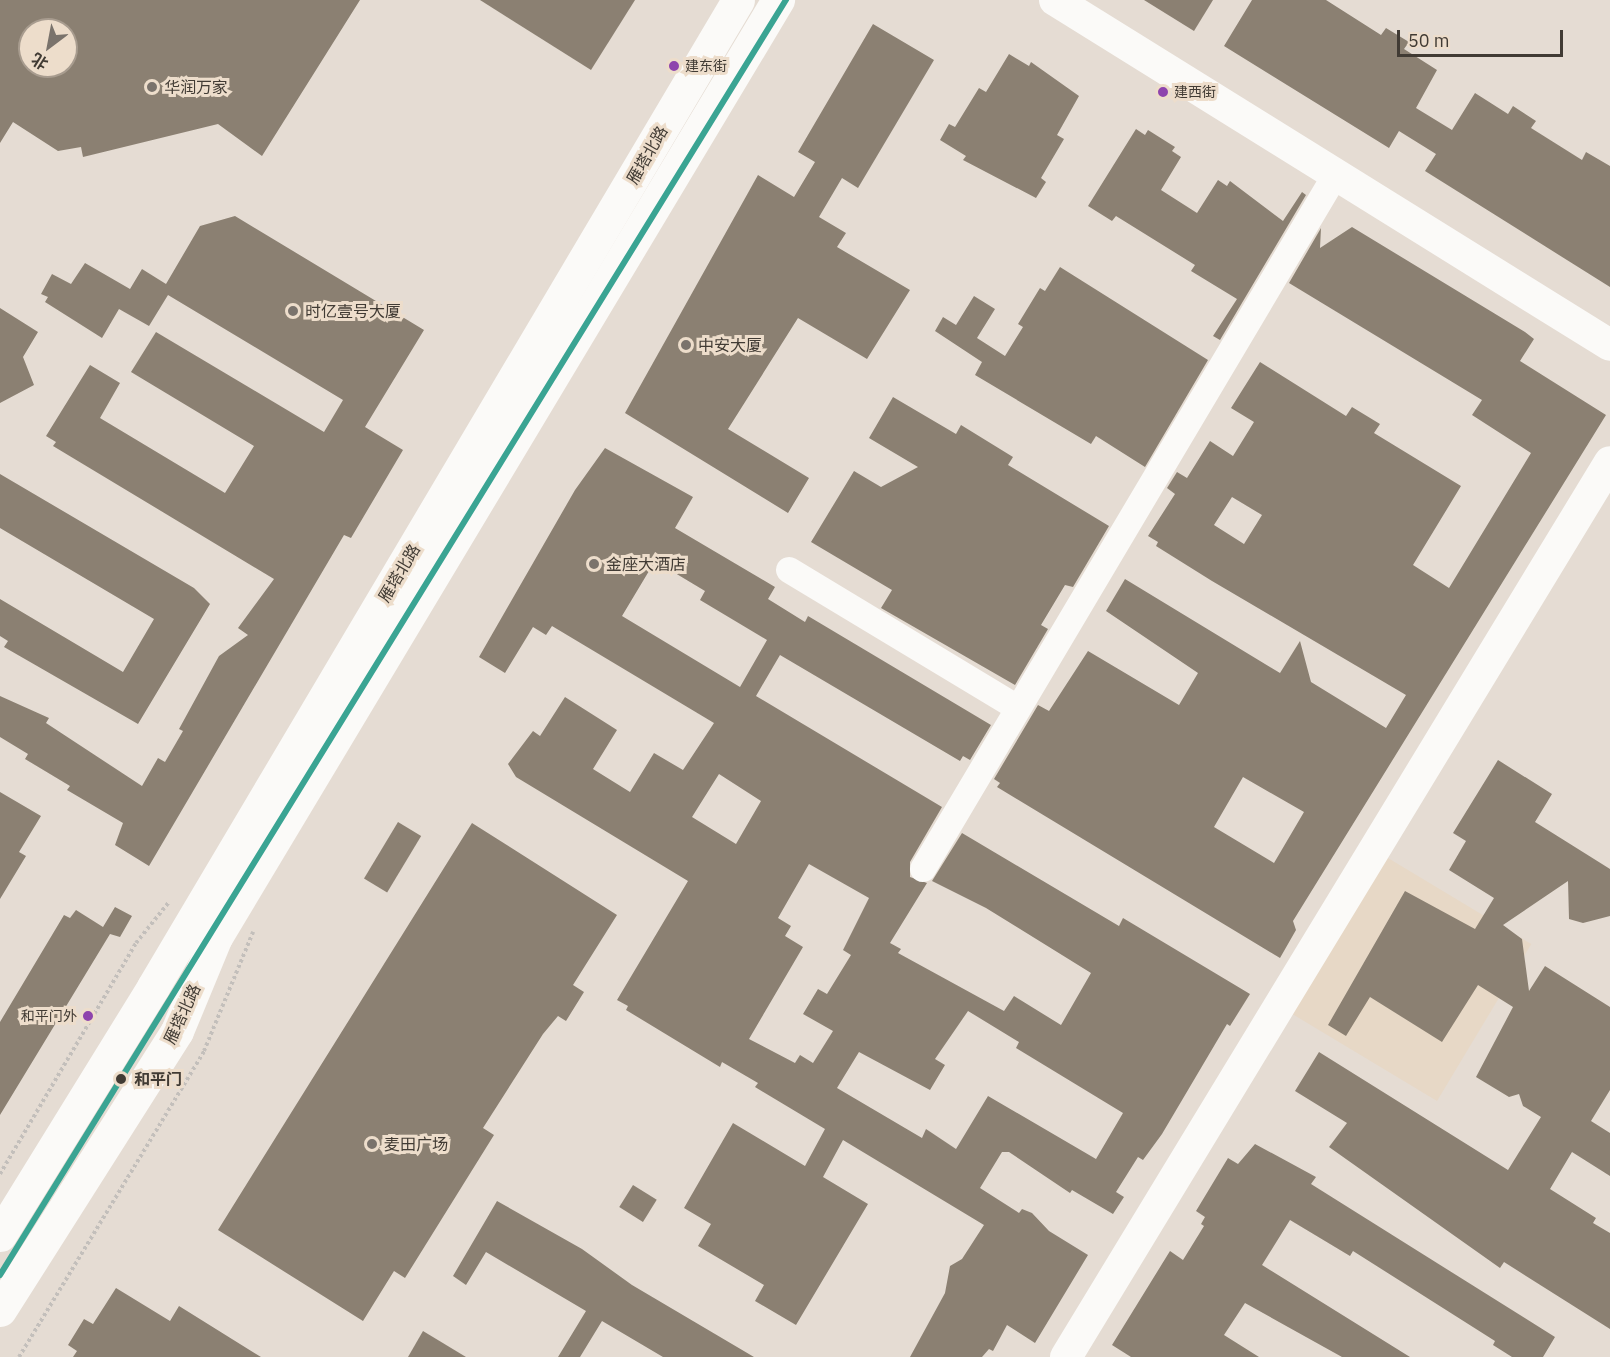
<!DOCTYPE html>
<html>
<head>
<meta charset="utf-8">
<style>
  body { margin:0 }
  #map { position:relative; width:1610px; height:1357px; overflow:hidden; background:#e5dcd3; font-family:"IBM Plex Sans","Noto Sans SC",sans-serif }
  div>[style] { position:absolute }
  .built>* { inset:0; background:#e7d8c6; transform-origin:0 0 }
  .building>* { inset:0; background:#8b8072; transform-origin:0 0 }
  .path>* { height:4px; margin-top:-2px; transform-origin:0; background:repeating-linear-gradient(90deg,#c3bfbb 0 3px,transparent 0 6px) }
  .minor>* { height:26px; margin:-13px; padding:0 13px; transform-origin:13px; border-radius:13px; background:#fbfaf8 }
  .tertiary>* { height:32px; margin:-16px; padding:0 16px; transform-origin:16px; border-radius:16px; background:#fbfaf8 }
  .secondary>* { height:33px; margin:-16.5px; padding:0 16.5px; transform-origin:16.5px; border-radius:16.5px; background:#fbfaf8 }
  .metro-1>* { height:6px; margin:-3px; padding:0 3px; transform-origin:3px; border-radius:3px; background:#3aa493 }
  .dots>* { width:16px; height:16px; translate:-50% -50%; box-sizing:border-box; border:3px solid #edddcb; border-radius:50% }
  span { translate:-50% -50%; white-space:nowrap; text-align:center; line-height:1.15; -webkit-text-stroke:6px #edddcb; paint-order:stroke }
  .bus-label { font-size:14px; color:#413b34 }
  .left { translate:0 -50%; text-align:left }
  .right { translate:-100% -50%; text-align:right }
  .poi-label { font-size:16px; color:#413b34 }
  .street-label { font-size:16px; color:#413b34 }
  .stop-label { font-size:16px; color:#413b34; font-weight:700 }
  .north { position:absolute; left:18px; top:18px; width:60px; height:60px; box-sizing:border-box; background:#edddcb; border:2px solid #a89c8f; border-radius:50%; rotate:212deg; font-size:16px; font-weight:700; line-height:24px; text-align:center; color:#413b34 }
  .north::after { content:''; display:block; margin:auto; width:21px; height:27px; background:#7a736c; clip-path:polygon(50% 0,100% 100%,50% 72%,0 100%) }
  .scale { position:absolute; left:1397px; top:30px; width:166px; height:27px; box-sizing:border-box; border:3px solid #413b34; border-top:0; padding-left:8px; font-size:18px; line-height:21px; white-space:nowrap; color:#413b34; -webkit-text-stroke:4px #edddcb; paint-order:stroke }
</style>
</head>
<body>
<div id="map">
  <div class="built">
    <i style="left:1383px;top:855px;width:173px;height:183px;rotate:31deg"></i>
  </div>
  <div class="building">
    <i style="clip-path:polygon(evenodd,0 0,360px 0,262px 156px,218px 124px,83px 157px,81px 147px,58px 151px,13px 122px,0 143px,0 0,30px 30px,66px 30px,66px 66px,30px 66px,30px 30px)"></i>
    <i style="clip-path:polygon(480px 0,635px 0,591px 70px)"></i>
    <i style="clip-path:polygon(1144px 0,1213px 0,1194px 31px)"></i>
    <i style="clip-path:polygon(1252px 0,1326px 0,1381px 35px,1386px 28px,1409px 42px,1404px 49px,1437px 70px,1416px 108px,1452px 130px,1475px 93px,1508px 114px,1513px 106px,1536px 121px,1531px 128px,1582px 160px,1586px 152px,1610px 166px,1610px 287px,1425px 171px,1436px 154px,1407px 136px,1399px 131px,1389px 148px,1224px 46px)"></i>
    <i style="clip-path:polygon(873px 24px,934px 60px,858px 188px,842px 178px,819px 217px,846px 233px,837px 247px,910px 290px,867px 359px,798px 318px,728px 429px,809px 478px,788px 513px,625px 413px,758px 175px,794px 197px,815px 162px,798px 152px)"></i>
    <i style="clip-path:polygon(1009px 54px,1029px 66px,1031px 62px,1079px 96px,1057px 135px,1064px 139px,1041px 178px,1046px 182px,1036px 198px,963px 160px,966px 156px,940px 140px,949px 124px,955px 127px,979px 88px,986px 92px)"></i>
    <i style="clip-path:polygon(1136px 129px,1145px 135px,1148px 130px,1175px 147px,1172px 151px,1181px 157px,1161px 190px,1197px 213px,1218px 180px,1227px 186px,1230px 181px,1283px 221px,1302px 192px,1306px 195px,1220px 340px,1213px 336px,1237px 299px,1191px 271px,1195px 265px,1116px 216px,1112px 221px,1088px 206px)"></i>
    <i style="clip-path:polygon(235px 216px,424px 330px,365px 427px,403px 450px,351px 538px,344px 535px,149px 866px,115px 845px,123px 823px,67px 790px,70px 786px,25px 759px,28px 754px,0 737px,0 696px,49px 718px,46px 723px,142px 786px,158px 758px,165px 762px,183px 731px,179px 729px,219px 656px,248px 635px,238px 628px,274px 579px,53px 446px,56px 442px,46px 436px,90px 365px,120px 383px,100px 418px,225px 493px,254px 446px,131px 372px,156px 332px,324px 432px,343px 400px,168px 295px,149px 326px,119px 309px,102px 338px,45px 302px,48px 297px,41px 294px,52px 274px,71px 284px,85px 263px,130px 289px,142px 269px,166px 284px,200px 226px)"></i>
    <i style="clip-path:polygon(evenodd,1352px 227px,1525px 332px,1534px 339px,1520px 361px,1606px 415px,1293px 921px,1296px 930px,1280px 958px,997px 787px,1000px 783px,994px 779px,1038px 705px,1049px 711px,1088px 651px,1179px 705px,1198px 673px,1106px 611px,1125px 579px,1280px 673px,1300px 641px,1311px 682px,1386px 728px,1406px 695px,1212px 581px,1156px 546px,1158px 542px,1148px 536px,1175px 494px,1167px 488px,1177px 472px,1187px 478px,1210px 441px,1233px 456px,1254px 422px,1231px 408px,1260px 362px,1346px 416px,1352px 407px,1380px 424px,1374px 433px,1461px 486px,1413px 565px,1449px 588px,1531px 453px,1472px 415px,1482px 400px,1289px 283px,1321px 228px,1320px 248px,1352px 227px,1232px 497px,1262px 515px,1244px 544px,1214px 525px,1232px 497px,1352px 227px,1243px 777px,1304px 812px,1274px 863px,1214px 827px,1243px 777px)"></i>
    <i style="clip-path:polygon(1060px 267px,1208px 360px,1145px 467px,1096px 436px,1091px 444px,975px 375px,982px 362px,935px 331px,943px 317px,956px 325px,974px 296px,995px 309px,977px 338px,1005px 356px,1023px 327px,1018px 324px,1040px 288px,1045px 291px)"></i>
    <i style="clip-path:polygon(0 308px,38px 332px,23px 357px,34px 385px,0 403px)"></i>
    <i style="clip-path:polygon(893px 397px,956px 434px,961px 425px,1013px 457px,1008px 465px,1109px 526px,1073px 587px,1065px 585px,1041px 625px,1048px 629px,1015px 685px,881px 608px,892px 590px,811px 542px,854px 471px,881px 487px,918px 467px,869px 438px)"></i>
    <i style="clip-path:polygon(evenodd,605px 448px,693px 497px,675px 528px,775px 587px,768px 599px,805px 622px,808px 616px,991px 725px,970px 760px,963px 756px,960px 761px,780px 655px,756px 696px,942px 807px,910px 862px,910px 877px,927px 883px,890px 943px,901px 949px,898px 953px,1004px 1011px,1014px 996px,1061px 1025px,1091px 973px,986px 908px,932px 881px,962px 833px,1119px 926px,1123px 918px,1250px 994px,1230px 1026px,1227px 1024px,1162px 1134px,1143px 1160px,1138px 1157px,1116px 1192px,1124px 1197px,1113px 1214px,1072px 1190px,1070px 1193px,1009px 1152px,1002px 1152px,980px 1188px,1019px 1213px,1022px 1209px,1032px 1213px,1049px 1231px,1088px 1255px,1035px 1343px,1007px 1325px,993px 1351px,989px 1349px,982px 1357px,910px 1357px,945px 1293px,950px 1266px,962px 1259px,984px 1225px,843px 1140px,823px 1177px,868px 1204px,796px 1325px,755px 1301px,764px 1285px,698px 1246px,711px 1224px,684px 1208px,733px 1123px,805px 1166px,825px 1129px,755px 1087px,758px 1083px,722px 1062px,720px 1067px,626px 1010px,628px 1006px,617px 1000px,688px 881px,516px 777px,508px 764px,533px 731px,540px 736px,565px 697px,617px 730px,593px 769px,630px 792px,654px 753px,683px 770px,714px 723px,552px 626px,546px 635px,533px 627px,505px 673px,479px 657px,575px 490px,605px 448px,655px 561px,705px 591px,700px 600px,767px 640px,740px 687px,622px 616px,655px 561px,605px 448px,719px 774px,761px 801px,736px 844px,692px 817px,719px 774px,605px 448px,809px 864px,869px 898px,843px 950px,851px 955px,827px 994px,818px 989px,803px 1014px,833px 1031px,813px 1063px,800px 1055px,795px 1063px,749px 1039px,803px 947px,785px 936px,791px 926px,778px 918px,809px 864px,605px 448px,968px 1011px,1019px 1042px,1016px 1048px,1123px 1113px,1096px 1159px,988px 1096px,956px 1149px,926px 1129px,922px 1138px,837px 1088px,859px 1052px,930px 1090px,945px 1065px,935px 1059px,968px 1011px)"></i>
    <i style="clip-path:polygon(0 474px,194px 588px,210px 604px,138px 724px,4px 647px,8px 641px,0 636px,0 599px,123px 672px,154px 619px,0 528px)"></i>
    <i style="clip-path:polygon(1498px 760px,1552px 794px,1535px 822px,1610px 869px,1610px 916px,1583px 923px,1569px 919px,1568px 881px,1503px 925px,1522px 939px,1529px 991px,1545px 966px,1610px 1007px,1610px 1090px,1591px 1121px,1610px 1133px,1610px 1176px,1572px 1152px,1550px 1189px,1596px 1218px,1593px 1223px,1610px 1233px,1610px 1329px,1504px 1262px,1500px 1268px,1329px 1147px,1347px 1123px,1295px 1091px,1319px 1052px,1508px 1170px,1541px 1117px,1523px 1106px,1519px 1094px,1509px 1097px,1476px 1077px,1513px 1007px,1478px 985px,1442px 1042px,1370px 997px,1346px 1036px,1328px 1025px,1405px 891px,1475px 929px,1494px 898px,1449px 870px,1466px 841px,1453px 833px)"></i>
    <i style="clip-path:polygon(0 792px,41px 816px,19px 852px,26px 856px,0 899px)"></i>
    <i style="left:398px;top:822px;width:27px;height:66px;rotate:31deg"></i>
    <i style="clip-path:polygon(472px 823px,617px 915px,573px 985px,584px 992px,566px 1021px,558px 1016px,543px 1034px,483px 1128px,494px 1135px,405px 1278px,394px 1271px,363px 1321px,218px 1230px)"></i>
    <i style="clip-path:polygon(115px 907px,132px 916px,120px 937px,110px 934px,0 1115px,0 1022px,64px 915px,70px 918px,76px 910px,103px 927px)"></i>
    <i style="clip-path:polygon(1255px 1144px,1316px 1177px,1311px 1184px,1555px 1337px,1543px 1357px,1512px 1357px,1493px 1345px,1495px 1341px,1353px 1251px,1350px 1256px,1290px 1220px,1262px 1265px,1410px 1357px,1342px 1357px,1245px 1303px,1224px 1335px,1259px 1357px,1131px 1357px,1112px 1345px,1170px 1251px,1183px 1260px,1204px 1226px,1201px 1224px,1205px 1217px,1196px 1211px,1228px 1158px,1238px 1164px)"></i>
    <i style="left:633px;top:1185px;width:28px;height:26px;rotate:32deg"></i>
    <i style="clip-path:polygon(497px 1201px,582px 1249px,632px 1285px,754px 1357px,663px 1357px,602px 1321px,580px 1357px,558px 1357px,586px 1311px,486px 1252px,466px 1285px,453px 1276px)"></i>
    <i style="clip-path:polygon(116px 1288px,170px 1321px,179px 1306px,261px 1357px,73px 1357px,77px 1351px,68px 1345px,84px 1319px,93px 1324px)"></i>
    <i style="clip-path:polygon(423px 1331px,466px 1357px,408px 1357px)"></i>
  </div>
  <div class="path">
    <i style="left:0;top:1174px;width:268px;rotate:-59.5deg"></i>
    <i style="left:136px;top:943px;width:53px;rotate:-51.2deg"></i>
    <i style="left:19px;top:1357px;width:358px;rotate:-58.8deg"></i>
    <i style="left:204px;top:1051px;width:129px;rotate:-67.6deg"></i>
  </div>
  <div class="minor">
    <i style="left:789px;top:570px;width:265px;rotate:31.1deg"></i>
    <i style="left:923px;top:869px;width:808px;rotate:-59.28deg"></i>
  </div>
  <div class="tertiary">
    <i style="left:1055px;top:0;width:653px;rotate:31.87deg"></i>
    <i style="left:1066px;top:1357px;width:1047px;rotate:-58.71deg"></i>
  </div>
  <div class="secondary">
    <i style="left:0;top:1235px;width:291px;rotate:-58.3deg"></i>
    <i style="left:153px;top:987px;width:1147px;rotate:-59.34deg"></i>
    <i style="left:0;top:1310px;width:330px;rotate:-57.6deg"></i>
    <i style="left:177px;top:1031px;width:102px;rotate:-67.5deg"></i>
    <i style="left:216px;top:937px;width:1093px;rotate:-59.05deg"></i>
  </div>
  <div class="metro-1">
    <i style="left:0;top:1275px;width:1498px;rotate:-58.35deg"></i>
  </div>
  <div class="dots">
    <i style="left:674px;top:66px;background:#8e44ad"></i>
    <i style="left:152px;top:87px;background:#7a736c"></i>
    <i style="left:1163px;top:92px;background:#8e44ad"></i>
    <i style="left:293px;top:311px;background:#7a736c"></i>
    <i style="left:686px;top:345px;background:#7a736c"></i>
    <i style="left:594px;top:564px;background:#7a736c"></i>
    <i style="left:88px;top:1016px;background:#8e44ad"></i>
    <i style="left:121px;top:1079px;background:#413b34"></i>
    <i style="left:372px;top:1144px;background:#7a736c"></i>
  </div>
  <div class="bus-label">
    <span class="left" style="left:685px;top:66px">建东街</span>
    <span class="left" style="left:1174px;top:92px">建西街</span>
    <span class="right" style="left:77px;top:1016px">和平门外</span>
  </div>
  <div class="poi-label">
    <span class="left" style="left:164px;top:87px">华润万家</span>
    <span class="left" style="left:305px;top:311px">时亿壹号大厦</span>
    <span class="left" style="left:698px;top:345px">中安大厦</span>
    <span class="left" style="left:606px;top:564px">金座大酒店</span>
    <span class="left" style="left:384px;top:1144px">麦田广场</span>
  </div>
  <div class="street-label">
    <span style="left:647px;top:155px;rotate:-60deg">雁塔北路</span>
    <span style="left:399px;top:573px;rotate:-59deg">雁塔北路</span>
    <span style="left:182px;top:1014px;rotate:-65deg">雁塔北路</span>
  </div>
  <div class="stop-label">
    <span class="left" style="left:134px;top:1079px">和平门</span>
  </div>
  <div class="north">北</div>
  <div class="scale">50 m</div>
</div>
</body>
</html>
